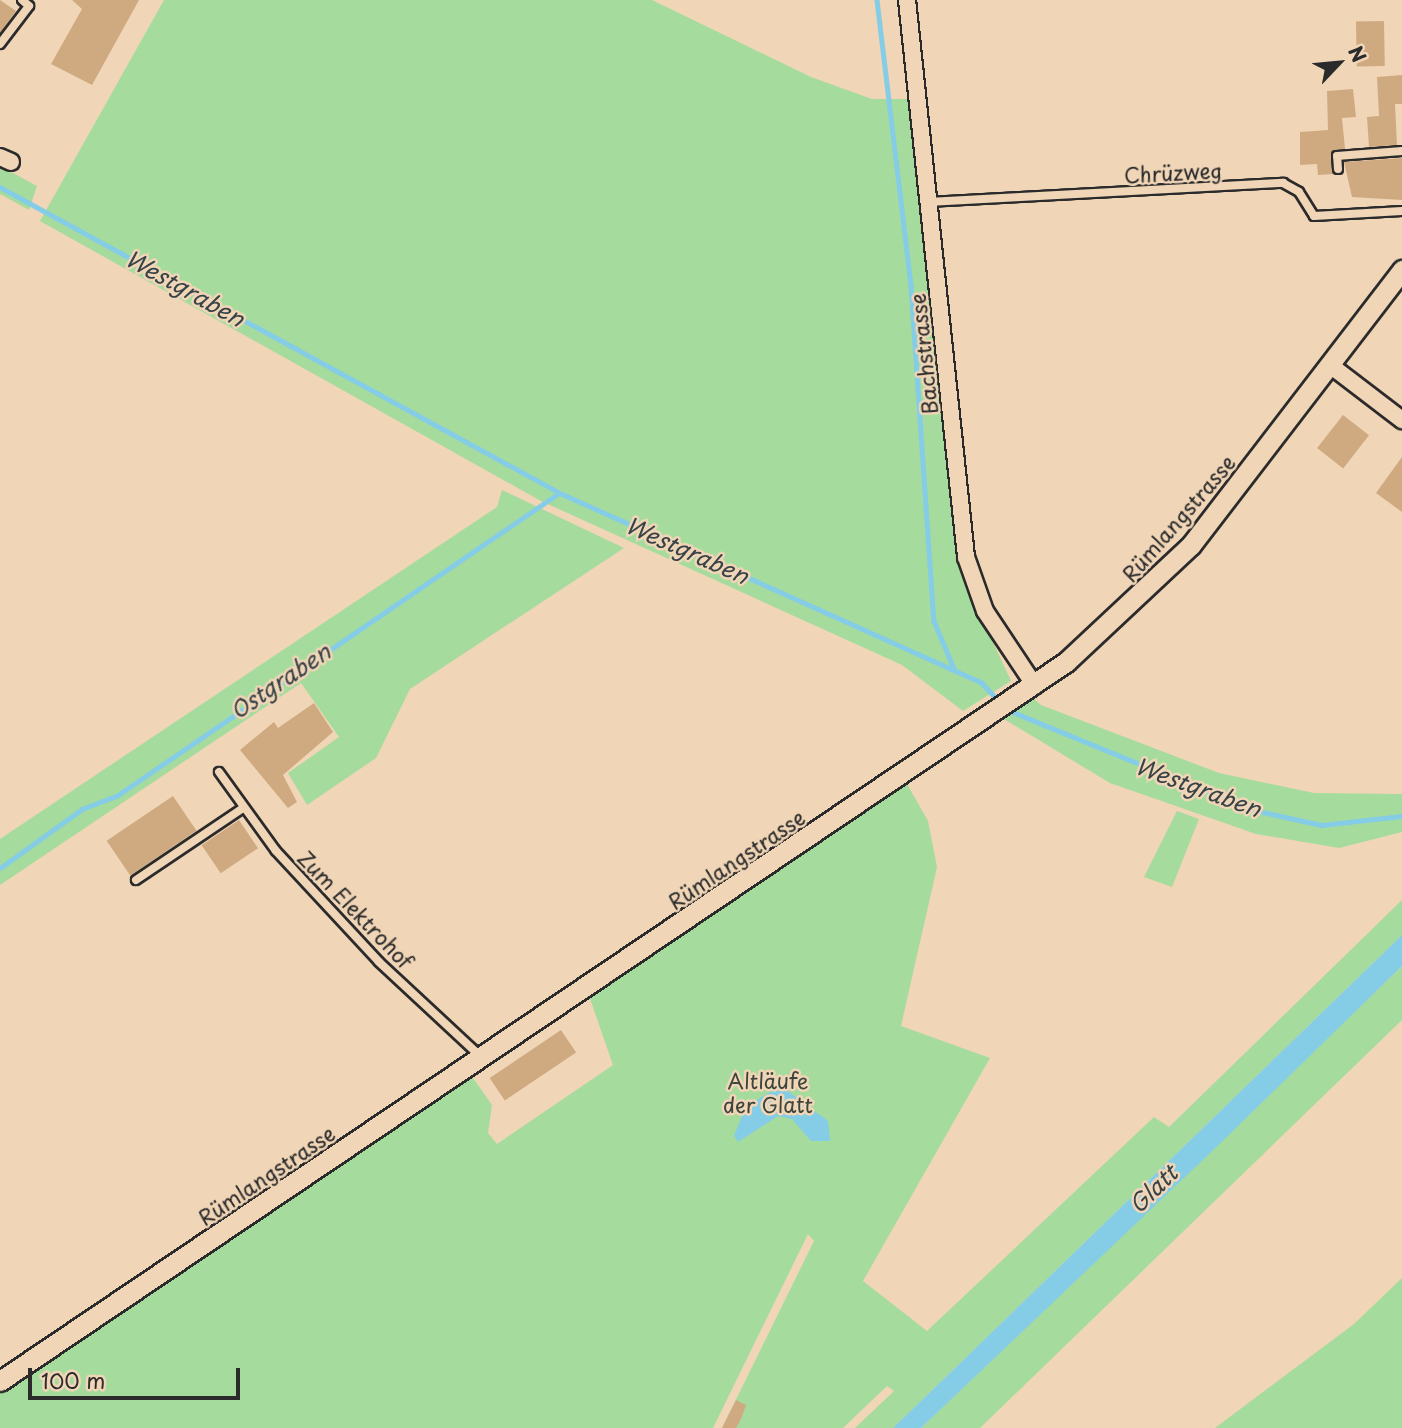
<!DOCTYPE html>
<html>
<head>
<meta charset="utf-8">
<style>
  body { margin:0 }
  #map { position:relative; width:1402px; height:1428px; overflow:hidden; background:#f0d5b7; font-family:"Playpen Sans",sans-serif }
  div>[style] { position:absolute }
  .green>* { inset:0; background:#a6db9e }
  .water>* { inset:0; background:#85cce6 }
  .stream>* { height:4.5px; margin:-2.25px; padding:0 2.25px; transform-origin:2.25px; border-radius:2.25px; background:#85cce6 }
  .building>* { inset:0; background:#cfaa81; transform-origin:0 0 }
  .roads { filter:drop-shadow(2px 0 #2b2b2b) drop-shadow(-2px 0 #2b2b2b) drop-shadow(0 2px #2b2b2b) drop-shadow(0 -2px #2b2b2b) }
  .service>* { height:8px; margin:-4px; padding:0 4px; transform-origin:4px; border-radius:4px; background:#f0d5b7 }
  .minor>* { height:16px; margin:-8px; padding:0 8px; transform-origin:8px; border-radius:8px; background:#f0d5b7 }
  .tertiary>* { height:19px; margin:-9.5px; padding:0 9.5px; transform-origin:9.5px; border-radius:9.5px; background:#f0d5b7 }
  span { translate:-50% -50%; white-space:nowrap; text-align:center; line-height:1.15; -webkit-text-stroke:5px #f0d5b7; paint-order:stroke }
  .street-label { font-size:21px; color:#2b2b2b }
  .park-label { font-size:21px; color:#3d453c }
  .water-label { font-size:23px; color:#384347; font-style:italic }
  .north { position:absolute; left:1304px; top:28px; width:70px; height:70px; -webkit-text-stroke:5px #f0d5b7; paint-order:stroke; rotate:64deg; font-size:19px; font-weight:700; line-height:28px; text-align:center; color:#2b2b2b }
  .north::after { content:''; display:block; margin:auto; width:24px; height:32px; background:#2b2b2b; clip-path:polygon(50% 0,100% 100%,50% 72%,0 100%) }
  .scale { position:absolute; left:28px; top:1368px; width:212px; height:32px; box-sizing:border-box; border:4px solid #2b2b2b; border-top:0; padding-left:9px; font-size:21px; line-height:24px; white-space:nowrap; color:#2b2b2b; -webkit-text-stroke:5px #f0d5b7; paint-order:stroke }
</style>
</head>
<body>
<div id="map">
  <div class="green">
    <i style="clip-path:polygon(164px 0,652px 0,811px 77px,872px 99px,911px 99px,958px 548px,969px 591px,1011px 681px,963px 711px,902px 665px,541px 501px,40px 221px)"></i>
    <i style="clip-path:polygon(0 166px,37px 186px,29px 210px,0 194px)"></i>
    <i style="clip-path:polygon(502px 490px,624px 548px,410px 689px,376px 758px,307px 805px,288px 773px,339px 737px,301px 683px,0 885px,0 839px,497px 507px)"></i>
    <i style="clip-path:polygon(1026px 692px,1041px 705px,1219px 773px,1314px 793px,1402px 794px,1402px 832px,1339px 848px,1256px 834px,1110px 783px,994px 713px)"></i>
    <i style="clip-path:polygon(902px 775px,928px 821px,937px 867px,901px 1026px,990px 1058px,863px 1281px,927px 1331px,1154px 1117px,1169px 1127px,1402px 900px,1402px 935px,893px 1428px,855px 1428px,894px 1391px,887px 1386px,843px 1428px,722px 1428px,814px 1241px,808px 1234px,713px 1428px,0 1428px,0 1381px,466px 1068px,492px 1105px,488px 1133px,497px 1144px,613px 1065px,586px 987px)"></i>
    <i style="clip-path:polygon(1177px 811px,1199px 819px,1172px 887px,1144px 877px)"></i>
    <i style="clip-path:polygon(1402px 966px,1402px 1020px,980px 1428px,921px 1428px)"></i>
    <i style="clip-path:polygon(1402px 1278px,1402px 1428px,1215px 1428px,1354px 1324px)"></i>
  </div>
  <div class="water">
    <i style="clip-path:polygon(1402px 935px,1402px 966px,1206px 1157px,921px 1428px,893px 1428px)"></i>
    <i style="clip-path:polygon(781px 1086px,828px 1121px,830px 1141px,811px 1141px,792px 1119px,778px 1116px,738px 1142px,734px 1136px,746px 1106px)"></i>
  </div>
  <div class="stream">
    <i style="left:877px;top:0;width:288px;rotate:83.2deg"></i>
    <i style="left:911px;top:286px;width:336px;rotate:86.1deg"></i>
    <i style="left:934px;top:621px;width:54px;rotate:67.2deg"></i>
    <i style="left:0;top:187px;width:638px;rotate:28.65deg"></i>
    <i style="left:560px;top:493px;width:463px;rotate:24.2deg"></i>
    <i style="left:982px;top:683px;width:25px;rotate:47deg"></i>
    <i style="left:1008px;top:710px;width:261px;rotate:22.3deg"></i>
    <i style="left:1249px;top:809px;width:75px;rotate:12.4deg"></i>
    <i style="left:1322px;top:825px;width:81px;rotate:-6.4deg"></i>
    <i style="left:0;top:868px;width:101px;rotate:-35.7deg"></i>
    <i style="left:82px;top:809px;width:39px;rotate:-21deg"></i>
    <i style="left:118px;top:795px;width:534px;rotate:-34.4deg"></i>
  </div>
  <div class="building">
    <i style="clip-path:polygon(0 0,16px 11px,0 33px)"></i>
    <i style="clip-path:polygon(72px 0,139px 0,92px 85px,51px 64px,82px 9px)"></i>
    <i style="left:1384px;top:21px;width:45px;height:28px;rotate:89deg"></i>
    <i style="clip-path:polygon(1402px 75px,1402px 104px,1395px 104px,1397px 145px,1369px 147px,1367px 117px,1379px 116px,1377px 77px)"></i>
    <i style="clip-path:polygon(1353px 89px,1356px 117px,1342px 118px,1345px 149px,1331px 154px,1334px 174px,1318px 175px,1317px 164px,1300px 165px,1300px 132px,1328px 130px,1327px 91px)"></i>
    <i style="clip-path:polygon(1402px 158px,1402px 200px,1352px 197px,1344px 162px)"></i>
    <i style="left:1343px;top:415px;width:33px;height:42px;rotate:38deg"></i>
    <i style="clip-path:polygon(1402px 457px,1402px 512px,1376px 493px)"></i>
    <i style="clip-path:polygon(314px 703px,333px 732px,283px 775px,297px 802px,288px 808px,240px 750px,274px 722px,278px 728px)"></i>
    <i style="left:173px;top:796px;width:42px;height:80px;rotate:56deg"></i>
    <i style="left:239px;top:820px;width:34px;height:45px;rotate:56deg"></i>
    <i style="left:561px;top:1030px;width:27px;height:86px;rotate:56deg"></i>
    <i style="clip-path:polygon(736px 1400px,746px 1405px,741px 1419px,736px 1428px,722px 1428px)"></i>
  </div>
  <div class="roads">
    <div class="service">
      <i style="left:0;top:44px;width:48px;rotate:-52.7deg"></i>
      <i style="left:29px;top:6px;width:9px;rotate:-139deg"></i>
      <i style="left:1338px;top:169px;width:13px;rotate:-94deg"></i>
      <i style="left:1337px;top:156px;width:65px;rotate:-4.4deg"></i>
      <i style="left:928px;top:202px;width:356px;rotate:-3.1deg"></i>
      <i style="left:1283px;top:183px;width:18px;rotate:29deg"></i>
      <i style="left:1299px;top:192px;width:28px;rotate:58deg"></i>
      <i style="left:1314px;top:216px;width:88px;rotate:-3.3deg"></i>
      <i style="left:219px;top:772px;width:97px;rotate:54.2deg"></i>
      <i style="left:276px;top:851px;width:151px;rotate:47.1deg"></i>
      <i style="left:379px;top:962px;width:137px;rotate:42.9deg"></i>
      <i style="left:136px;top:880px;width:129px;rotate:-33.9deg"></i>
    </div>
    <div class="minor">
      <i style="left:907px;top:0;width:560px;rotate:83.95deg"></i>
      <i style="left:966px;top:557px;width:57px;rotate:70.6deg"></i>
      <i style="left:985px;top:611px;width:90px;rotate:56.3deg"></i>
      <i style="left:0;top:157px;width:12px;rotate:24deg"></i>
      <i style="left:1330px;top:365px;width:91px;rotate:37.4deg"></i>
    </div>
    <div class="tertiary">
      <i style="left:0;top:1381px;width:1286px;rotate:-34deg"></i>
      <i style="left:1066px;top:662px;width:171px;rotate:-43.1deg"></i>
      <i style="left:1191px;top:545px;width:347px;rotate:-52.5deg"></i>
    </div>
  </div>
  <div class="street-label">
    <span style="left:1173px;top:172px;rotate:-3deg">Chrüzweg</span>
    <span style="left:923px;top:354px;rotate:-96deg">Bachstrasse</span>
    <span style="left:1178px;top:518px;rotate:-49deg">Rümlangstrasse</span>
    <span style="left:736px;top:859px;rotate:-34deg">Rümlangstrasse</span>
    <span style="left:356px;top:909px;rotate:46deg">Zum Elektrohof</span>
    <span style="left:266px;top:1175px;rotate:-34deg">Rümlangstrasse</span>
  </div>
  <div class="park-label">
    <span style="left:768px;top:1092px">Altläufe<br>der Glatt</span>
  </div>
  <div class="water-label">
    <span style="left:185px;top:288px;rotate:29deg">Westgraben</span>
    <span style="left:687px;top:550px;rotate:24deg">Westgraben</span>
    <span style="left:280px;top:681px;rotate:-34deg">Ostgraben</span>
    <span style="left:1198px;top:787px;rotate:20deg">Westgraben</span>
    <span style="left:1153px;top:1189px;rotate:-44deg">Glatt</span>
  </div>
  <div class="north">N</div>
  <div class="scale">100 m</div>
</div>
</body>
</html>
